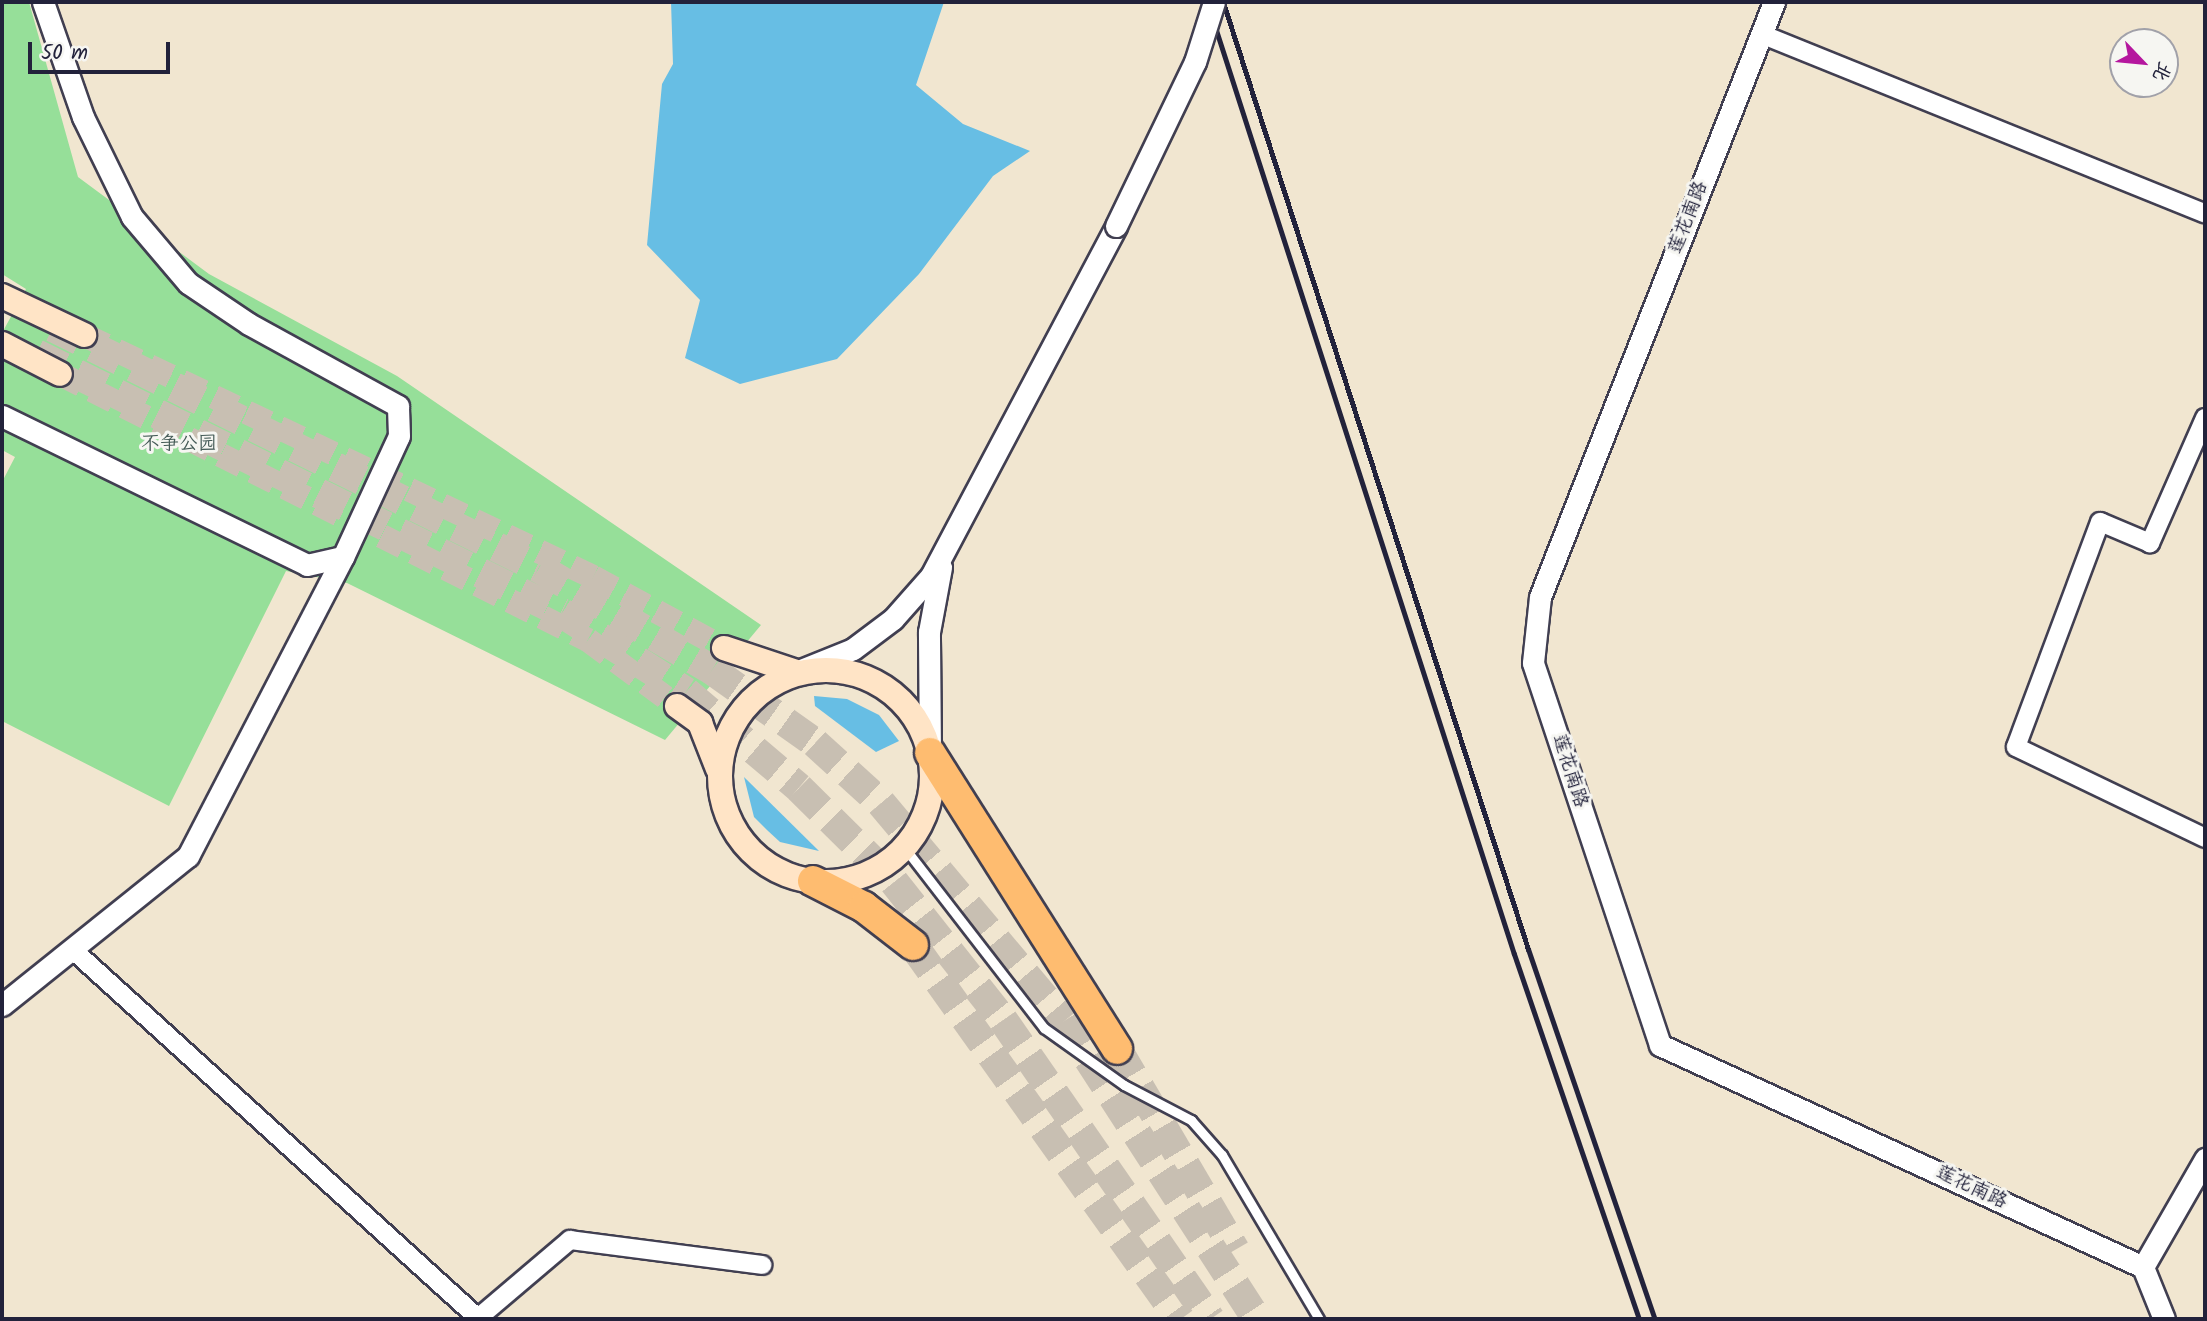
<!DOCTYPE html>
<html>
<head>
<meta charset="utf-8">
<style>
  body { margin:0 }
  #map { position:relative; width:2207px; height:1321px; overflow:hidden; background:#f1e6d0; font-family:Kalam,"LXGW WenKai TC",sans-serif }
  div>[style] { position:absolute }
  .green>* { inset:0; background:#96df99 }
  .water>* { inset:0; background:#67bee4 }
  .secondary-tunnel>* { height:24px; margin-top:-12px; transform-origin:0; background:repeating-linear-gradient(90deg,#c8bfb2 0 24px,transparent 0 36px) }
  .trunk-tunnel>* { height:30px; margin-top:-15px; transform-origin:0; background:repeating-linear-gradient(90deg,#c8bfb2 0 30px,transparent 0 45px) }
  .roads { filter:drop-shadow(2px 0 #413f51) drop-shadow(-2px 0 #413f51) drop-shadow(0 2px #413f51) drop-shadow(0 -2px #413f51) }
  .service>* { height:9px; margin:-4.5px; padding:0 4.5px; transform-origin:4.5px; border-radius:4.5px; background:#fff }
  .minor>* { height:18px; margin:-9px; padding:0 9px; transform-origin:9px; border-radius:9px; background:#fff }
  .tertiary>* { height:21px; margin:-10.5px; padding:0 10.5px; transform-origin:10.5px; border-radius:10.5px; background:#fff }
  .secondary>* { height:24px; margin:-12px; padding:0 12px; transform-origin:12px; border-radius:12px; background:#ffe4c6 }
  .secondary>.ring { margin:-12px; padding:0; box-sizing:content-box; background:none; border:24px solid #ffe4c6; border-radius:50% }
  .trunk>* { height:30px; margin:-15px; padding:0 15px; transform-origin:15px; border-radius:15px; background:#febc70 }
  .rail>* { height:5px; margin:-2.5px; padding:0 2.5px; transform-origin:2.5px; border-radius:2.5px; background:#22223b }
  .bridges { filter:drop-shadow(2px 0 #413f51) drop-shadow(-2px 0 #413f51) drop-shadow(0 2px #413f51) drop-shadow(0 -2px #413f51) }
  .tertiary-bridge>* { height:21px; margin:-10.5px; padding:0 10.5px; transform-origin:10.5px; border-radius:10.5px; background:#fff }
  span { translate:-50% -50%; white-space:nowrap; text-align:center; line-height:1.15; -webkit-text-stroke:6px #f6f6f2; paint-order:stroke }
  .street-label { font-size:19px; color:#22223b }
  .park-label { font-size:19px; color:#455b57 }
  .frame { position:absolute; inset:0; border:4px solid #22223b; pointer-events:none }
  .north { position:absolute; left:2109px; top:28px; width:70px; height:70px; box-sizing:border-box; background:#f6f6f2; border:2px solid #a1a1a9; border-radius:50%; rotate:116deg; font-size:19px; font-weight:700; line-height:28px; text-align:center; color:#22223b }
  .north::after { content:''; display:block; margin:auto; width:24px; height:32px; background:#b5179e; clip-path:polygon(50% 0,100% 100%,50% 72%,0 100%) }
  .scale { position:absolute; left:28px; top:42px; width:142px; height:32px; box-sizing:border-box; border:4px solid #22223b; border-top:0; padding-left:9px; font-size:21px; line-height:24px; white-space:nowrap; color:#22223b; -webkit-text-stroke:5px #f6f6f2; paint-order:stroke }
</style>
</head>
<body>
<div id="map">
  <div class="green">
    <i style="clip-path:polygon(2px 2px,29px 2px,78px 177px,209px 274px,397px 376px,761px 625px,665px 740px,347px 583px,286px 571px,169px 806px,2px 721px,2px 482px,15px 457px,2px 450px,2px 333px,26px 289px,2px 274px)"></i>
  </div>
  <div class="water">
    <i style="clip-path:polygon(671px 2px,944px 2px,916px 85px,963px 124px,1030px 151px,993px 176px,919px 274px,837px 359px,740px 384px,685px 358px,700px 300px,647px 245px,662px 84px,673px 64px)"></i>
    <i style="clip-path:polygon(814px 696px,847px 699px,879px 715px,899px 741px,876px 752px,815px 706px)"></i>
    <i style="clip-path:polygon(744px 777px,819px 851px,780px 842px,767px 830px,754px 817px)"></i>
  </div>
  <div class="secondary-tunnel">
    <i style="left:84px;top:335px;width:564px;rotate:25.43deg"></i>
    <i style="left:593px;top:577px;width:149px;rotate:28.5deg"></i>
    <i style="left:60px;top:374px;width:591px;rotate:26.74deg"></i>
    <i style="left:588px;top:640px;width:111px;rotate:36.6deg"></i>
  </div>
  <div class="trunk-tunnel">
    <i style="left:53px;top:327px;width:542px;rotate:26.38deg"></i>
    <i style="left:539px;top:568px;width:201px;rotate:30.5deg"></i>
    <i style="left:712px;top:670px;width:126px;rotate:35.3deg"></i>
    <i style="left:815px;top:743px;width:89px;rotate:42.3deg"></i>
    <i style="left:881px;top:803px;width:285px;rotate:50deg"></i>
    <i style="left:1064px;top:1021px;width:355px;rotate:57.1deg"></i>
    <i style="left:36px;top:354px;width:586px;rotate:26.22deg"></i>
    <i style="left:562px;top:613px;width:147px;rotate:32.5deg"></i>
    <i style="left:686px;top:692px;width:148px;rotate:40.3deg"></i>
    <i style="left:799px;top:788px;width:134px;rotate:44.7deg"></i>
    <i style="left:894px;top:882px;width:176px;rotate:51.7deg"></i>
    <i style="left:1003px;top:1020px;width:364px;rotate:55.3deg"></i>
    <i style="left:913px;top:945px;width:460px;rotate:54.5deg"></i>
    <i style="left:1117px;top:1049px;width:233px;rotate:59.6deg"></i>
  </div>
  <div class="roads">
    <div class="service">
      <i style="left:904px;top:847px;width:229px;rotate:52.3deg"></i>
      <i style="left:1044px;top:1028px;width:98px;rotate:35.5deg"></i>
      <i style="left:1124px;top:1085px;width:76px;rotate:27.6deg"></i>
      <i style="left:1191px;top:1120px;width:47px;rotate:48.5deg"></i>
      <i style="left:1222px;top:1155px;width:191px;rotate:59.4deg"></i>
    </div>
    <div class="minor">
      <i style="left:1761px;top:34px;width:479px;rotate:22deg"></i>
      <i style="left:2205px;top:418px;width:137px;rotate:113.7deg"></i>
      <i style="left:2150px;top:543px;width:54px;rotate:-157.2deg"></i>
      <i style="left:2100px;top:522px;width:240px;rotate:110.5deg"></i>
      <i style="left:2016px;top:747px;width:210px;rotate:25.7deg"></i>
      <i style="left:72px;top:949px;width:549px;rotate:42.27deg"></i>
      <i style="left:478px;top:1318px;width:121px;rotate:-40.3deg"></i>
      <i style="left:570px;top:1240px;width:194px;rotate:7.4deg"></i>
    </div>
    <div class="tertiary">
      <i style="left:1774px;top:2px;width:639px;rotate:111.47deg"></i>
      <i style="left:1540px;top:597px;width:66px;rotate:96.1deg"></i>
      <i style="left:1533px;top:663px;width:403px;rotate:71.6deg"></i>
      <i style="left:1660px;top:1045px;width:532px;rotate:24.68deg"></i>
      <i style="left:2px;top:416px;width:339px;rotate:26deg"></i>
      <i style="left:307px;top:565px;width:37px;rotate:-13deg"></i>
      <i style="left:343px;top:557px;width:133px;rotate:-65.2deg"></i>
      <i style="left:399px;top:436px;width:30px;rotate:-92deg"></i>
      <i style="left:398px;top:406px;width:170px;rotate:-151.2deg"></i>
      <i style="left:249px;top:324px;width:73px;rotate:-146.1deg"></i>
      <i style="left:188px;top:283px;width:87px;rotate:-130.3deg"></i>
      <i style="left:132px;top:217px;width:111px;rotate:-116.1deg"></i>
      <i style="left:83px;top:117px;width:122px;rotate:-109.2deg"></i>
      <i style="left:796px;top:672px;width:61px;rotate:-22deg"></i>
      <i style="left:853px;top:649px;width:50px;rotate:-36.9deg"></i>
      <i style="left:893px;top:619px;width:57px;rotate:-48.5deg"></i>
      <i style="left:931px;top:576px;width:396px;rotate:-62.1deg"></i>
      <i style="left:930px;top:753px;width:121px;rotate:-90.5deg"></i>
      <i style="left:929px;top:632px;width:66px;rotate:-79.5deg"></i>
      <i style="left:2px;top:1005px;width:238px;rotate:-38.7deg"></i>
      <i style="left:188px;top:856px;width:337px;rotate:-62.6deg"></i>
      <i style="left:2164px;top:1319px;width:56px;rotate:-112deg"></i>
      <i style="left:2143px;top:1267px;width:125px;rotate:-60.1deg"></i>
    </div>
    <div class="secondary">
      <i style="left:2px;top:296px;width:91px;rotate:25.4deg"></i>
      <i style="left:2px;top:344px;width:65px;rotate:27.3deg"></i>
      <i style="left:724px;top:648px;width:76px;rotate:18.4deg"></i>
      <i class="ring" style="left:720px;top:670px;width:188px;height:188px"></i>
      <i style="left:677px;top:706px;width:29px;rotate:36deg"></i>
      <i style="left:700px;top:723px;width:49px;rotate:68.6deg"></i>
    </div>
    <div class="trunk">
      <i style="left:930px;top:753px;width:350px;rotate:57.7deg"></i>
      <i style="left:813px;top:881px;width:57px;rotate:27deg"></i>
      <i style="left:864px;top:907px;width:62px;rotate:37.8deg"></i>
    </div>
  </div>
  <div class="rail">
    <i style="left:1207px;top:2px;width:1000px;rotate:72.13deg"></i>
    <i style="left:1514px;top:954px;width:386px;rotate:71.1deg"></i>
    <i style="left:1223px;top:2px;width:995px;rotate:72.15deg"></i>
    <i style="left:1528px;top:949px;width:391px;rotate:71.1deg"></i>
  </div>
  <div class="bridges">
    <div class="tertiary-bridge">
      <i style="left:1116px;top:226px;width:182px;rotate:-64.3deg"></i>
      <i style="left:1195px;top:62px;width:63px;rotate:-72.4deg"></i>
    </div>
  </div>
  <div class="street-label">
    <span style="left:1689px;top:218px;rotate:-69deg">莲花南路</span>
    <span style="left:1569px;top:771px;rotate:72deg">莲花南路</span>
    <span style="left:1971px;top:1188px;rotate:25deg">莲花南路</span>
  </div>
  <div class="park-label">
    <span style="left:179px;top:445px">不争公园</span>
  </div>
  <div class="frame"></div>
  <div class="north">北</div>
  <div class="scale">50 m</div>
</div>
</body>
</html>
